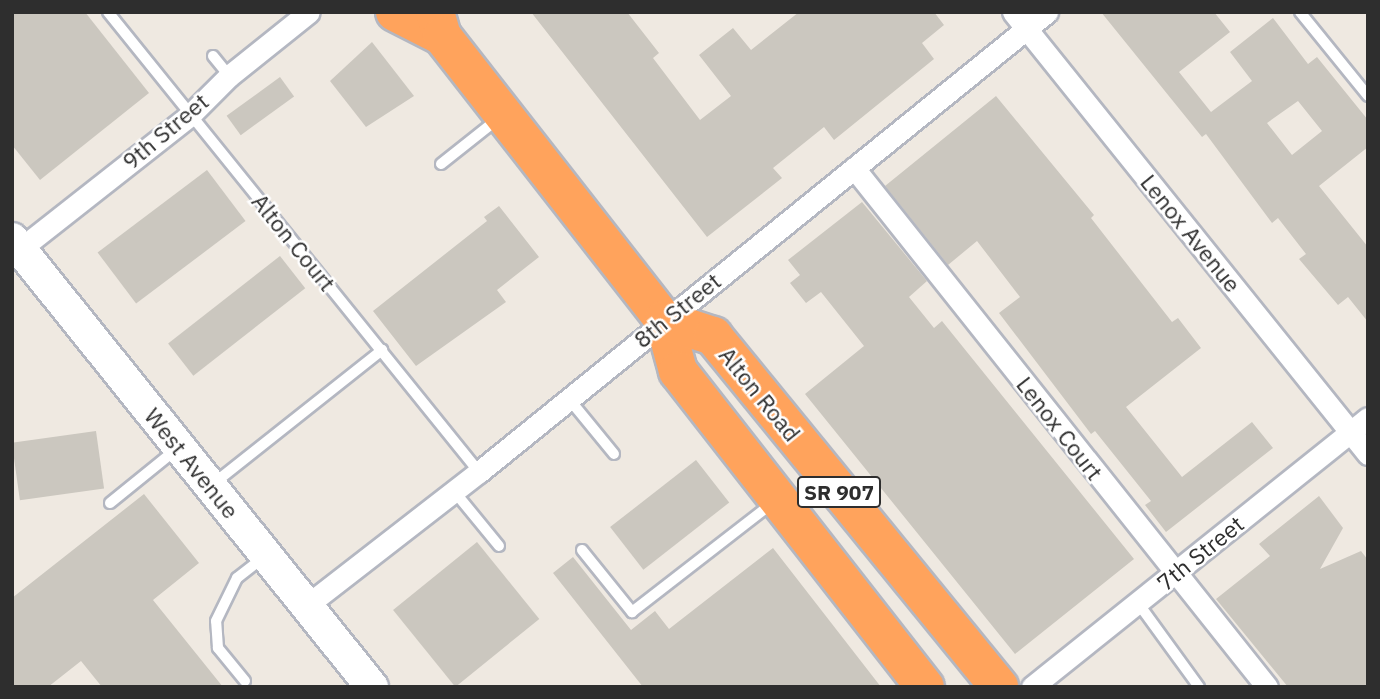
<!DOCTYPE html>
<html>
<head>
<meta charset="utf-8">
<style>
  body { margin:0 }
  #map { position:relative; width:1380px; height:699px; overflow:hidden; background:#efe9e1; font-family:"IBM Plex Sans",sans-serif }
  div>[style] { position:absolute }
  .building>* { inset:0; background:#cbc7bf; transform-origin:0 0 }
  .roads { filter:drop-shadow(2px 0 #b4b7c1) drop-shadow(-2px 0 #b4b7c1) drop-shadow(0 2px #b4b7c1) drop-shadow(0 -2px #b4b7c1) }
  .lane>* { height:10px; margin:-5px; padding:0 5px; transform-origin:5px; border-radius:5px; background:#fff }
  .street>* { height:21px; margin:-10.5px; padding:0 10.5px; transform-origin:10.5px; border-radius:10.5px; background:#fff }
  .secondary>* { height:32px; margin:-16px; padding:0 16px; transform-origin:16px; border-radius:16px; background:#fff }
  .highway>* { height:38px; margin:-19px; padding:0 19px; transform-origin:19px; border-radius:19px; background:#ffa35c }
  span { translate:-50% -50%; white-space:nowrap; text-align:center; line-height:1.15; -webkit-text-stroke:5px #fff; paint-order:stroke }
  .shield-label span { padding:2px 5px; background:#fff; border:2px solid; border-radius:5px; -webkit-text-stroke-width:0 }
  .shield-label { font-size:21px; color:#2e2e2e; font-weight:700 }
  .street-label { font-size:23px; color:#2e2e2e }
  .frame { position:absolute; inset:0; border:14px solid #2e2e2e; pointer-events:none }
</style>
</head>
<body>
<div id="map">
  <div class="building">
    <i style="clip-path:polygon(12px 12px,85px 12px,149px 93px,40px 180px,12px 145px)"></i>
    <i style="clip-path:polygon(531px 12px,627px 12px,659px 53px,653px 58px,700px 120px,731px 96px,699px 55px,733px 28px,751px 50px,799px 12px,934px 12px,944px 25px,922px 43px,934px 59px,834px 140px,824px 127px,773px 168px,782px 178px,707px 237px)"></i>
    <i style="clip-path:polygon(evenodd,1101px 12px,1214px 12px,1230px 32px,1179px 72px,1211px 112px,1252px 81px,1230px 52px,1273px 18px,1308px 64px,1317px 57px,1368px 120px,1368px 147px,1319px 186px,1368px 247px,1368px 322px,1348px 297px,1338px 305px,1299px 259px,1306px 254px,1278px 218px,1272px 223px,1206px 134px,1202px 137px,1101px 12px,1298px 101px,1322px 131px,1292px 155px,1267px 123px,1298px 101px)"></i>
    <i style="clip-path:polygon(372px 42px,414px 96px,366px 127px,330px 81px)"></i>
    <i style="left:280px;top:77px;width:24px;height:66px;rotate:54deg"></i>
    <i style="clip-path:polygon(996px 96px,1094px 215px,1091px 218px,1172px 322px,1178px 318px,1201px 348px,1126px 407px,1182px 477px,1252px 422px,1273px 448px,1166px 532px,1145px 505px,1151px 501px,1095px 431px,1091px 434px,999px 313px,1020px 297px,977px 241px,948px 265px,885px 186px)"></i>
    <i style="left:207px;top:170px;width:64px;height:137px;rotate:53deg"></i>
    <i style="clip-path:polygon(862px 202px,927px 281px,909px 297px,934px 328px,942px 321px,1134px 559px,1015px 654px,805px 394px,864px 346px,821px 292px,806px 303px,790px 283px,800px 275px,788px 260px)"></i>
    <i style="clip-path:polygon(499px 206px,539px 257px,497px 290px,506px 302px,416px 366px,373px 311px,487px 221px,484px 217px)"></i>
    <i style="left:280px;top:256px;width:41px;height:142px;rotate:52deg"></i>
    <i style="left:96px;top:431px;width:58px;height:85px;rotate:82deg"></i>
    <i style="left:696px;top:460px;width:54px;height:109px;rotate:52deg"></i>
    <i style="clip-path:polygon(144px 494px,199px 563px,153px 600px,223px 687px,102px 687px,81px 661px,48px 687px,12px 687px,12px 598px)"></i>
    <i style="clip-path:polygon(1319px 496px,1343px 528px,1320px 569px,1361px 551px,1368px 560px,1368px 687px,1288px 687px,1216px 599px,1270px 556px,1259px 544px)"></i>
    <i style="left:477px;top:542px;width:99px;height:108px;rotate:51deg"></i>
    <i style="clip-path:polygon(773px 548px,881px 687px,643px 687px,553px 573px,573px 557px,631px 630px,655px 611px,669px 629px)"></i>
  </div>
  <div class="roads">
    <div class="lane">
      <i style="left:108px;top:12px;width:591px;rotate:51.11deg"></i>
      <i style="left:1300px;top:12px;width:108px;rotate:51deg"></i>
      <i style="left:213px;top:56px;width:26px;rotate:51deg"></i>
      <i style="left:441px;top:164px;width:74px;rotate:-38.4deg"></i>
      <i style="left:569px;top:399px;width:71px;rotate:50.7deg"></i>
      <i style="left:213px;top:484px;width:216px;rotate:-38.4deg"></i>
      <i style="left:454px;top:491px;width:71px;rotate:50.7deg"></i>
      <i style="left:110px;top:503px;width:87px;rotate:-39deg"></i>
      <i style="left:582px;top:550px;width:80px;rotate:51.1deg"></i>
      <i style="left:632px;top:612px;width:180px;rotate:-37.8deg"></i>
      <i style="left:1138px;top:603px;width:104px;rotate:54deg"></i>
      <i style="left:245px;top:681px;width:43px;rotate:-129.3deg"></i>
      <i style="left:218px;top:648px;width:27px;rotate:-94deg"></i>
      <i style="left:216px;top:621px;width:48px;rotate:-64deg"></i>
      <i style="left:237px;top:578px;width:36px;rotate:-38deg"></i>
    </div>
    <div class="street">
      <i style="left:1013px;top:12px;width:567px;rotate:51.23deg"></i>
      <i style="left:854px;top:168px;width:663px;rotate:51.49deg"></i>
      <i style="left:20px;top:249px;width:216px;rotate:-38.2deg"></i>
      <i style="left:190px;top:115px;width:55px;rotate:-45deg"></i>
      <i style="left:229px;top:76px;width:102px;rotate:-38.7deg"></i>
      <i style="left:306px;top:606px;width:219px;rotate:-37.8deg"></i>
      <i style="left:479px;top:472px;width:731px;rotate:-39deg"></i>
      <i style="left:1032px;top:687px;width:430px;rotate:-38.7deg"></i>
    </div>
    <div class="secondary">
      <i style="left:12px;top:239px;width:575px;rotate:51.22deg"></i>
    </div>
    <div class="highway">
      <i style="left:395px;top:12px;width:53px;rotate:27.1deg"></i>
      <i style="left:435px;top:12px;width:25px;rotate:74deg"></i>
      <i style="left:442px;top:36px;width:360px;rotate:52deg"></i>
      <i style="left:664px;top:320px;width:53px;rotate:74.6deg"></i>
      <i style="left:678px;top:371px;width:401px;rotate:52deg"></i>
      <i style="left:664px;top:320px;width:52px;rotate:18.1deg"></i>
      <i style="left:713px;top:336px;width:453px;rotate:50.8deg"></i>
    </div>
  </div>
  <div class="shield-label">
    <span style="left:839px;top:492px">SR 907</span>
  </div>
  <div class="street-label">
    <span style="left:165px;top:131px;rotate:-40deg">9th Street</span>
    <span style="left:1191px;top:233px;rotate:51deg">Lenox Avenue</span>
    <span style="left:294px;top:242px;rotate:51deg">Alton Court</span>
    <span style="left:677px;top:310px;rotate:-39deg">8th Street</span>
    <span style="left:760px;top:394px;rotate:51deg">Alton Road</span>
    <span style="left:1060px;top:428px;rotate:52deg">Lenox Court</span>
    <span style="left:192px;top:463px;rotate:51deg">West Avenue</span>
    <span style="left:1200px;top:553px;rotate:-39deg">7th Street</span>
  </div>
  <div class="frame"></div>
</div>
</body>
</html>
